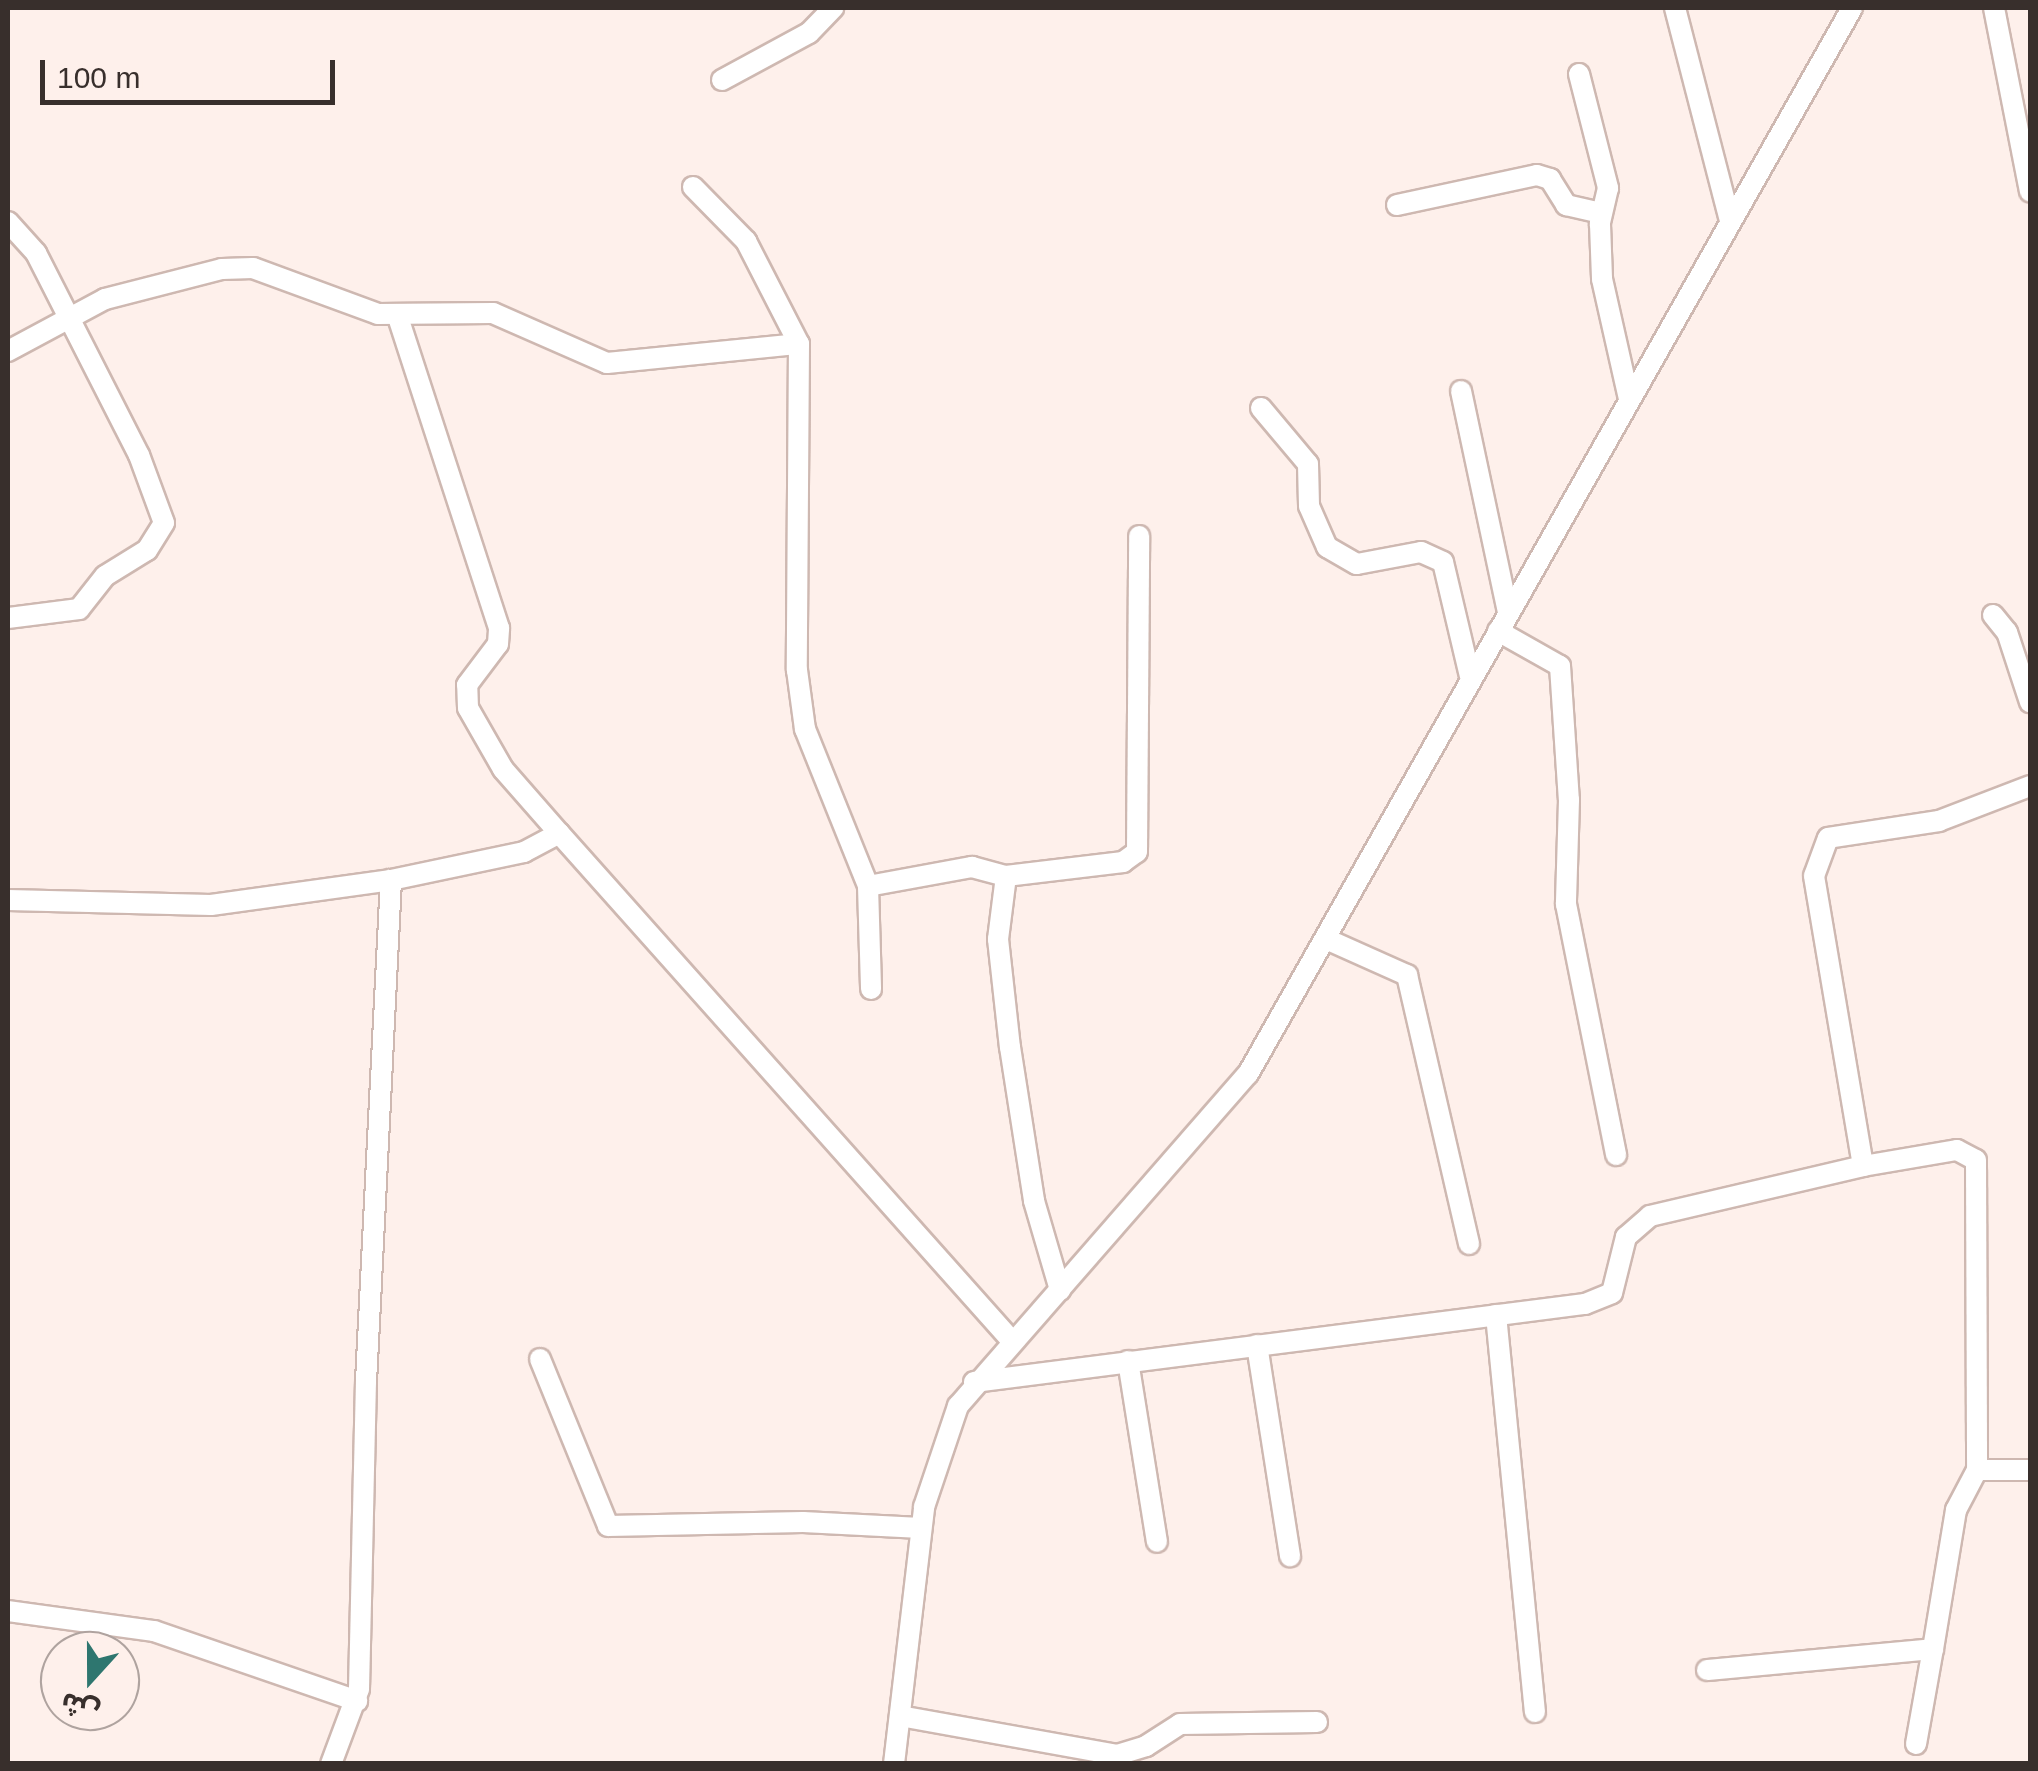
<!DOCTYPE html>
<html>
<head>
<meta charset="utf-8">
<style>
  body { margin:0 }
  #map { position:relative; width:2038px; height:1771px; overflow:hidden; background:#fef0eb; font-family:Arial,"Noto Sans Arabic",sans-serif }
  div>[style] { position:absolute }
  .roads { filter:drop-shadow(2px 0 #ceb8b1) drop-shadow(-2px 0 #ceb8b1) drop-shadow(0 2px #ceb8b1) drop-shadow(0 -2px #ceb8b1) }
  .street>* { height:20px; margin:-10px; padding:0 10px; transform-origin:10px; border-radius:10px; background:#fff }
  span { translate:-50% -50%; white-space:nowrap; text-align:center; line-height:1.15; -webkit-text-stroke:8px #fef0eb; paint-order:stroke }
  .frame { position:absolute; inset:0; border:10px solid #382f2c; pointer-events:none }
  .north { position:absolute; left:40px; top:1631px; width:100px; height:100px; box-sizing:border-box; background:#fef0eb; border:2px solid #afa39f; border-radius:50%; rotate:201deg; font-size:28px; font-weight:700; line-height:40px; text-align:center; color:#382f2c }
  .north::after { content:''; display:block; margin:auto; width:35px; height:45px; background:#2e766f; clip-path:polygon(50% 0,100% 100%,50% 72%,0 100%) }
  .scale { position:absolute; left:40px; top:60px; width:295px; height:45px; box-sizing:border-box; border:5px solid #382f2c; border-top:0; padding-left:12px; font-size:30px; line-height:35px; white-space:nowrap; color:#382f2c; -webkit-text-stroke:8px #fef0eb; paint-order:stroke }
</style>
</head>
<body>
<div id="map">
  <div class="roads">
    <div class="street">
      <i style="left:1675px;top:8px;width:219px;rotate:75.5deg"></i>
      <i style="left:1994px;top:8px;width:187px;rotate:78.9deg"></i>
      <i style="left:1579px;top:74px;width:118px;rotate:75.7deg"></i>
      <i style="left:1608px;top:188px;width:37px;rotate:103deg"></i>
      <i style="left:1600px;top:224px;width:55px;rotate:87.9deg"></i>
      <i style="left:1602px;top:279px;width:123px;rotate:77.3deg"></i>
      <i style="left:722px;top:80px;width:99px;rotate:-28.4deg"></i>
      <i style="left:809px;top:33px;width:35px;rotate:-46deg"></i>
      <i style="left:693px;top:187px;width:76px;rotate:45.5deg"></i>
      <i style="left:746px;top:241px;width:116px;rotate:62.8deg"></i>
      <i style="left:1397px;top:205px;width:143px;rotate:-12.1deg"></i>
      <i style="left:1537px;top:175px;width:14px;rotate:17deg"></i>
      <i style="left:1550px;top:179px;width:31px;rotate:58deg"></i>
      <i style="left:1566px;top:205px;width:36px;rotate:13deg"></i>
      <i style="left:8px;top:222px;width:42px;rotate:47.9deg"></i>
      <i style="left:36px;top:253px;width:227px;rotate:63deg"></i>
      <i style="left:139px;top:455px;width:72px;rotate:69.8deg"></i>
      <i style="left:164px;top:523px;width:32px;rotate:122deg"></i>
      <i style="left:147px;top:550px;width:49px;rotate:148.2deg"></i>
      <i style="left:105px;top:576px;width:42px;rotate:128.2deg"></i>
      <i style="left:79px;top:609px;width:72px;rotate:172.8deg"></i>
      <i style="left:8px;top:351px;width:110px;rotate:-28.2deg"></i>
      <i style="left:105px;top:299px;width:121px;rotate:-14.4deg"></i>
      <i style="left:222px;top:269px;width:31px;rotate:-2deg"></i>
      <i style="left:253px;top:268px;width:133px;rotate:20.2deg"></i>
      <i style="left:378px;top:314px;width:115px;rotate:-0.5deg"></i>
      <i style="left:493px;top:313px;width:124px;rotate:23.7deg"></i>
      <i style="left:607px;top:363px;width:193px;rotate:-5.7deg"></i>
      <i style="left:799px;top:344px;width:326px;rotate:90.4deg"></i>
      <i style="left:797px;top:670px;width:60px;rotate:82.3deg"></i>
      <i style="left:805px;top:729px;width:169px;rotate:68.1deg"></i>
      <i style="left:868px;top:886px;width:106px;rotate:-10.4deg"></i>
      <i style="left:972px;top:867px;width:35px;rotate:15deg"></i>
      <i style="left:1006px;top:876px;width:64px;rotate:97.2deg"></i>
      <i style="left:998px;top:939px;width:109px;rotate:83.7deg"></i>
      <i style="left:1010px;top:1047px;width:156px;rotate:81.1deg"></i>
      <i style="left:1034px;top:1201px;width:93px;rotate:73.7deg"></i>
      <i style="left:1461px;top:391px;width:226px;rotate:78deg"></i>
      <i style="left:1261px;top:408px;width:73px;rotate:50deg"></i>
      <i style="left:1308px;top:464px;width:42px;rotate:88.6deg"></i>
      <i style="left:1309px;top:506px;width:45px;rotate:66.3deg"></i>
      <i style="left:1327px;top:547px;width:34px;rotate:30deg"></i>
      <i style="left:1357px;top:564px;width:65px;rotate:-10.6deg"></i>
      <i style="left:1421px;top:552px;width:24px;rotate:24deg"></i>
      <i style="left:1443px;top:562px;width:117px;rotate:76.7deg"></i>
      <i style="left:1993px;top:615px;width:22px;rotate:51deg"></i>
      <i style="left:2007px;top:632px;width:74px;rotate:71.8deg"></i>
      <i style="left:1498px;top:631px;width:71px;rotate:29.4deg"></i>
      <i style="left:1560px;top:666px;width:134px;rotate:86.2deg"></i>
      <i style="left:1569px;top:800px;width:104px;rotate:91.7deg"></i>
      <i style="left:1566px;top:904px;width:256px;rotate:78.7deg"></i>
      <i style="left:2030px;top:786px;width:97px;rotate:159deg"></i>
      <i style="left:1939px;top:821px;width:112px;rotate:171.3deg"></i>
      <i style="left:1828px;top:838px;width:40px;rotate:110.2deg"></i>
      <i style="left:1814px;top:876px;width:294px;rotate:80.4deg"></i>
      <i style="left:1863px;top:1166px;width:95px;rotate:-9.7deg"></i>
      <i style="left:1957px;top:1150px;width:21px;rotate:28deg"></i>
      <i style="left:1976px;top:1160px;width:310px;rotate:89.8deg"></i>
      <i style="left:1977px;top:1470px;width:53px"></i>
      <i style="left:559px;top:833px;width:681px;rotate:48.28deg"></i>
      <i style="left:1006px;top:876px;width:118px;rotate:-6.8deg"></i>
      <i style="left:1123px;top:862px;width:17px;rotate:-36deg"></i>
      <i style="left:1137px;top:852px;width:316px;rotate:-89.6deg"></i>
      <i style="left:868px;top:886px;width:103px;rotate:88.3deg"></i>
      <i style="left:8px;top:900px;width:203px;rotate:1.4deg"></i>
      <i style="left:211px;top:905px;width:182px;rotate:-7.9deg"></i>
      <i style="left:1326px;top:939px;width:89px;rotate:24deg"></i>
      <i style="left:1407px;top:975px;width:276px;rotate:77deg"></i>
      <i style="left:1496px;top:1315px;width:399px;rotate:84.4deg"></i>
      <i style="left:1257px;top:1345px;width:214px;rotate:81.1deg"></i>
      <i style="left:540px;top:1359px;width:180px;rotate:67.8deg"></i>
      <i style="left:608px;top:1526px;width:195px;rotate:-1.2deg"></i>
      <i style="left:803px;top:1522px;width:118px;rotate:2.9deg"></i>
      <i style="left:1128px;top:1361px;width:183px;rotate:80.9deg"></i>
      <i style="left:974px;top:1382px;width:616px;rotate:-7.28deg"></i>
      <i style="left:1585px;top:1304px;width:29px;rotate:-22deg"></i>
      <i style="left:1612px;top:1293px;width:58px;rotate:-76deg"></i>
      <i style="left:1626px;top:1237px;width:32px;rotate:-41deg"></i>
      <i style="left:1650px;top:1216px;width:219px;rotate:-13.2deg"></i>
      <i style="left:8px;top:1611px;width:147px;rotate:7.8deg"></i>
      <i style="left:154px;top:1631px;width:215px;rotate:19deg"></i>
      <i style="left:1707px;top:1670px;width:227px;rotate:-5.3deg"></i>
      <i style="left:1933px;top:1649px;width:141px;rotate:-80.6deg"></i>
      <i style="left:1956px;top:1510px;width:45px;rotate:-62.3deg"></i>
      <i style="left:900px;top:1716px;width:220px;rotate:10.2deg"></i>
      <i style="left:1117px;top:1755px;width:30px;rotate:-17deg"></i>
      <i style="left:1146px;top:1746px;width:40px;rotate:-32.9deg"></i>
      <i style="left:1180px;top:1724px;width:137px;rotate:-0.8deg"></i>
      <i style="left:1916px;top:1744px;width:97px;rotate:-79.9deg"></i>
      <i style="left:331px;top:1764px;width:80px;rotate:-69.5deg"></i>
      <i style="left:359px;top:1689px;width:307px;rotate:-88.7deg"></i>
      <i style="left:366px;top:1382px;width:503px;rotate:-87.15deg"></i>
      <i style="left:391px;top:880px;width:136px;rotate:-11.9deg"></i>
      <i style="left:524px;top:852px;width:40px;rotate:-28deg"></i>
      <i style="left:559px;top:833px;width:85px;rotate:-131.2deg"></i>
      <i style="left:503px;top:769px;width:70px;rotate:-119.8deg"></i>
      <i style="left:468px;top:708px;width:23px;rotate:-92deg"></i>
      <i style="left:467px;top:685px;width:51px;rotate:-52.9deg"></i>
      <i style="left:498px;top:644px;width:16px;rotate:-86deg"></i>
      <i style="left:499px;top:628px;width:327px;rotate:-108deg"></i>
      <i style="left:894px;top:1764px;width:259px;rotate:-83.3deg"></i>
      <i style="left:924px;top:1507px;width:107px;rotate:-71.4deg"></i>
      <i style="left:958px;top:1406px;width:441px;rotate:-48.9deg"></i>
      <i style="left:1248px;top:1074px;width:1225px;rotate:-60.46deg"></i>
    </div>
  </div>
  <div class="frame"></div>
  <div class="north">ش</div>
  <div class="scale">100 m</div>
</div>
</body>
</html>
